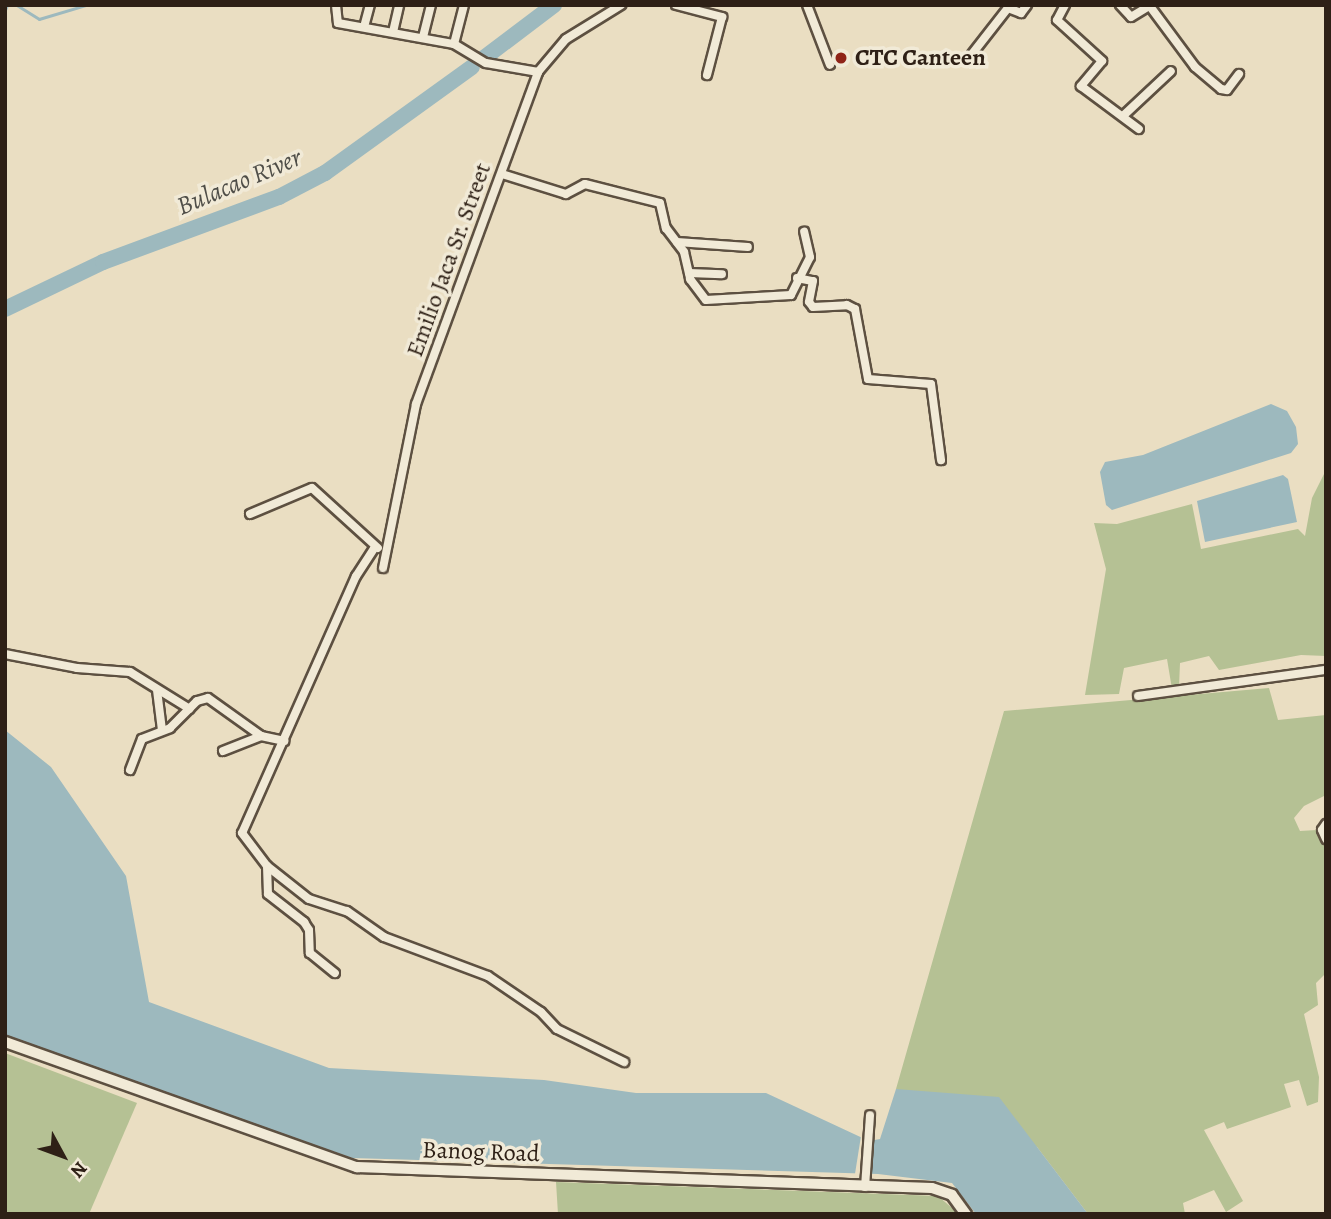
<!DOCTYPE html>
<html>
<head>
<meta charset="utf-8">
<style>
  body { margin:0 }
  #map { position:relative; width:1331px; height:1219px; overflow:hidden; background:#eadec2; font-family:Alegreya,serif }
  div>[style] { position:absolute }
  .green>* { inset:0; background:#b5c194 }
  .water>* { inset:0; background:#9db9be }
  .pier>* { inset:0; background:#eadec2; transform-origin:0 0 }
  .stream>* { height:2.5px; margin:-1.25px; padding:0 1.25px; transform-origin:1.25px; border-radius:1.25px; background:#9db9be }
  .river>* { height:16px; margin:-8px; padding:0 8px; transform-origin:8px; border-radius:8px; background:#9db9be }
  .roads { filter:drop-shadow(2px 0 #5d5041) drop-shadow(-2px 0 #5d5041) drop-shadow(0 2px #5d5041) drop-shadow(0 -2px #5d5041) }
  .minor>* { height:8px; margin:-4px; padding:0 4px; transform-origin:4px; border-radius:4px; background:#f1ead7 }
  .tertiary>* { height:10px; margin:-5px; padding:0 5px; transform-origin:5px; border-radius:5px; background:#f1ead7 }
  .dots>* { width:19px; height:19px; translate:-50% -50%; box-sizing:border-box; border:4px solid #f1ead7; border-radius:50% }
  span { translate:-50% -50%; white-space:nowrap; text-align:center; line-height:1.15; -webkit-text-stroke:7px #f1ead7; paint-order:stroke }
  .poi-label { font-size:24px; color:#2e2016; font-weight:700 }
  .left { translate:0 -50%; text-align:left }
  .street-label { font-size:24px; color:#2e2016 }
  .water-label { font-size:26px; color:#4f4e48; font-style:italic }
  .frame { position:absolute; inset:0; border:7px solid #2e2016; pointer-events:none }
  .north { position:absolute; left:28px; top:1121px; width:70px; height:70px; -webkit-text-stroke:5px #f1ead7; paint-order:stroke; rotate:131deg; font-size:19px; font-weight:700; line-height:28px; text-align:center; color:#2e2016 }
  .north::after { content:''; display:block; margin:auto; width:24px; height:32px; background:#2e2016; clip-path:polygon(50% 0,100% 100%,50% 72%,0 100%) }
</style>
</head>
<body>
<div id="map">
  <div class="green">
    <i style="clip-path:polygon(1326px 470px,1326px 656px,1301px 655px,1219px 670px,1209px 656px,1180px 663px,1179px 687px,1172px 689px,1167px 659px,1124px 668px,1119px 694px,1085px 695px,1106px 569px,1094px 523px,1117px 524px,1192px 504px,1201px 549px,1298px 529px,1305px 536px,1312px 498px)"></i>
    <i style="clip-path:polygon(1269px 688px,1278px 720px,1326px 715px,1326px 795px,1304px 806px,1294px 818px,1300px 831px,1317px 830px,1326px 844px,1326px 973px,1316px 983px,1318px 1005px,1304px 1014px,1319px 1077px,1318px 1102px,1307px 1106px,1299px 1080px,1284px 1084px,1291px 1107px,1227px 1129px,1224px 1122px,1204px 1130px,1243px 1201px,1226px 1212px,1214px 1190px,1183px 1203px,1185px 1214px,1088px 1214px,1037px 1147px,896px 1089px,1004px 711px)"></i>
    <i style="clip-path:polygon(5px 1053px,137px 1103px,89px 1214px,5px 1214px)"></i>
    <i style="clip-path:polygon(556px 1182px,938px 1196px,959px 1214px,558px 1214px)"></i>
  </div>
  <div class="water">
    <i style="clip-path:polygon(1271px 404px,1287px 411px,1296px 427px,1298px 444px,1291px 453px,1112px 510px,1106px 505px,1100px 472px,1105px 462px,1143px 455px)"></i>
    <i style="clip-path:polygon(1283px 475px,1288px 479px,1297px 522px,1205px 542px,1197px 501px)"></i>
    <i style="clip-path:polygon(5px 730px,51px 767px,126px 876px,149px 1002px,329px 1068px,544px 1080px,636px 1093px,766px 1093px,869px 1141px,880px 1139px,896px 1089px,999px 1097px,1088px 1214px,976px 1214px,952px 1183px,878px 1174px,352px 1158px,5px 1036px)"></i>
  </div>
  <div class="pier">
    <i style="left:861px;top:1136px;width:13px;height:39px;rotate:9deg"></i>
  </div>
  <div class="stream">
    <i style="left:17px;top:5px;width:26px;rotate:32deg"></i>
    <i style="left:39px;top:19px;width:49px;rotate:-16.6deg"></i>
    <i style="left:5px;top:10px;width:5px;rotate:-68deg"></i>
  </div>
  <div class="river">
    <i style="left:484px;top:58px;width:88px;rotate:-37.1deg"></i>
    <i style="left:5px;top:309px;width:109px;rotate:-25.6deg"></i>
    <i style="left:103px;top:262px;width:188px;rotate:-20.3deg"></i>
    <i style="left:279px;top:197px;width:52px;rotate:-27.6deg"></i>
    <i style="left:325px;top:173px;width:181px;rotate:-35.8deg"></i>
  </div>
  <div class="roads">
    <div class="minor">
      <i style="left:336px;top:5px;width:18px;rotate:84deg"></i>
      <i style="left:338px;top:23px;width:118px;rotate:10.3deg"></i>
      <i style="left:454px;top:44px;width:37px;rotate:31deg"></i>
      <i style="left:486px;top:63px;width:53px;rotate:9.8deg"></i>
      <i style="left:676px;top:5px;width:48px;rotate:14.6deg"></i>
      <i style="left:722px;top:17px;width:60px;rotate:104.5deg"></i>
      <i style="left:807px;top:5px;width:64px;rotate:69deg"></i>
      <i style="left:1065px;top:5px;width:17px;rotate:118deg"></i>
      <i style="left:1057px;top:20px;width:61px;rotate:42.3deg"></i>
      <i style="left:1102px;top:61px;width:33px;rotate:130deg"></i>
      <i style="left:1081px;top:86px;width:72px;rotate:36.6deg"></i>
      <i style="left:1120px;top:5px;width:16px;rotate:47deg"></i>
      <i style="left:1131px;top:17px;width:21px;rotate:-31deg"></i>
      <i style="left:1149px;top:5px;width:77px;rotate:53.4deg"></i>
      <i style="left:1195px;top:67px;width:34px;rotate:40deg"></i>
      <i style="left:1221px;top:89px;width:6px;rotate:9deg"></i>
      <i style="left:1227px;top:90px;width:20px;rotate:-53deg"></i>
      <i style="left:364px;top:27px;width:23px;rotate:-75deg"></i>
      <i style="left:393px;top:32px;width:28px;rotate:-77deg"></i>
      <i style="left:423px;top:37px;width:33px;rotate:-76deg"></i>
      <i style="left:454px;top:44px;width:40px;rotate:-75.6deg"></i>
      <i style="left:972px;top:54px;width:58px;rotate:-52deg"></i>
      <i style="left:1008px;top:8px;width:14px;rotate:21deg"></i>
      <i style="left:1021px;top:13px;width:10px;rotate:-53deg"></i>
      <i style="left:1124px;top:115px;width:64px;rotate:-43.1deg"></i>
      <i style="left:502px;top:174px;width:67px;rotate:17.4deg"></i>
      <i style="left:566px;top:194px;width:21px;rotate:-28deg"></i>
      <i style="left:585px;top:184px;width:77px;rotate:14.2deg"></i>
      <i style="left:660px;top:203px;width:26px;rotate:77deg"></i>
      <i style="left:666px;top:228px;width:30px;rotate:53deg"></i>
      <i style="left:684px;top:252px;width:28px;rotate:77deg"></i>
      <i style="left:690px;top:279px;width:26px;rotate:53deg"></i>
      <i style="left:706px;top:300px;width:85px;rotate:-3.4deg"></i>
      <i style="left:791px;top:295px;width:42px;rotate:-63.4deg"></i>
      <i style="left:810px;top:257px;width:26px;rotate:-103deg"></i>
      <i style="left:677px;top:242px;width:71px;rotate:4deg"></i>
      <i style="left:689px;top:273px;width:33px;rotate:2deg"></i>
      <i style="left:797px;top:278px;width:16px;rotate:11deg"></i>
      <i style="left:813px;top:281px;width:21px;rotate:101deg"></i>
      <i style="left:809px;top:302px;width:6px;rotate:51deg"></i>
      <i style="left:813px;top:307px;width:34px;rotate:-3deg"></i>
      <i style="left:847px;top:305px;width:9px;rotate:27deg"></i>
      <i style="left:855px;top:309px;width:71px;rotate:79.5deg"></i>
      <i style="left:868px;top:379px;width:63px;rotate:4.5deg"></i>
      <i style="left:931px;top:384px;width:77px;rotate:82.5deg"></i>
      <i style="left:250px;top:514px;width:67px;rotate:-22.8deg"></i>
      <i style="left:312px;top:488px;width:89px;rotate:42.3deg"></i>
      <i style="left:375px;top:547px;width:35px;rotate:123deg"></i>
      <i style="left:356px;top:576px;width:281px;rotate:113.9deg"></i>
      <i style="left:242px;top:833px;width:41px;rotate:52.9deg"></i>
      <i style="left:267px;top:866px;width:53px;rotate:38.2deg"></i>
      <i style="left:309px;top:899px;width:40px;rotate:18deg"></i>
      <i style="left:347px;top:911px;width:45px;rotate:35.1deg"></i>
      <i style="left:384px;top:937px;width:111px;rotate:20.6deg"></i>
      <i style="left:488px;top:976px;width:64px;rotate:34.2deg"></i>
      <i style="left:541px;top:1012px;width:23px;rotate:47deg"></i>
      <i style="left:557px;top:1029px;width:75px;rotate:26.2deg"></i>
      <i style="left:383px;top:568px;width:167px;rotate:-78.6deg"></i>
      <i style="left:416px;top:404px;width:354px;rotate:-69.8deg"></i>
      <i style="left:538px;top:72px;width:43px;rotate:-49.7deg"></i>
      <i style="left:566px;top:39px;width:65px;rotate:-31.7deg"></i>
      <i style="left:5px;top:654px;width:73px;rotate:11deg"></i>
      <i style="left:77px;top:668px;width:53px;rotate:4.3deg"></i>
      <i style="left:130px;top:672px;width:70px;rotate:31.7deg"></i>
      <i style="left:157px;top:690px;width:40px;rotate:82.9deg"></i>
      <i style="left:1138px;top:696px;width:190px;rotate:-7.9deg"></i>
      <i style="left:223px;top:751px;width:41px;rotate:-21.5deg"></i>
      <i style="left:130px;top:770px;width:33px;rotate:-69deg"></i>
      <i style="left:142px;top:739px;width:30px;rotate:-21deg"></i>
      <i style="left:170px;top:728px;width:38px;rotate:-45deg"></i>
      <i style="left:197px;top:701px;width:11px;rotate:-15deg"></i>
      <i style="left:208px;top:698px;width:65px;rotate:35.6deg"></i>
      <i style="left:261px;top:736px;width:24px;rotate:12deg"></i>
      <i style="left:1326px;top:824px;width:7px;rotate:124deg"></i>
      <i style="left:1322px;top:830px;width:10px;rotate:66deg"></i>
      <i style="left:267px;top:866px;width:28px;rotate:88deg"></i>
      <i style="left:268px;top:894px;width:46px;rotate:37.9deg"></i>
      <i style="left:304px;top:922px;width:9px;rotate:58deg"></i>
      <i style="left:309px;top:930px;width:23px;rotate:88deg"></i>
      <i style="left:310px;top:953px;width:32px;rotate:39deg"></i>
      <i style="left:865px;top:1187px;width:72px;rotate:-86deg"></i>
    </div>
    <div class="tertiary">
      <i style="left:5px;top:1042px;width:374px;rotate:19.6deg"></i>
      <i style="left:357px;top:1167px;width:575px;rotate:2.09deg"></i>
      <i style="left:932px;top:1188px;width:21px;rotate:19deg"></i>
      <i style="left:952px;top:1195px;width:24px;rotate:54deg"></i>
    </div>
  </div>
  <div class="dots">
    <i style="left:841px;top:58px;background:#8f2418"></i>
  </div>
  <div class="poi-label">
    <span class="left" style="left:855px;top:58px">CTC Canteen</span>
  </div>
  <div class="street-label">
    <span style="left:449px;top:260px;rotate:-70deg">Emilio Jaca Sr. Street</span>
    <span style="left:481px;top:1152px;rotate:2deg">Banog Road</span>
  </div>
  <div class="water-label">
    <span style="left:239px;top:182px;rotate:-23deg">Bulacao River</span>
  </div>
  <div class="frame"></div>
  <div class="north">N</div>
</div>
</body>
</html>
